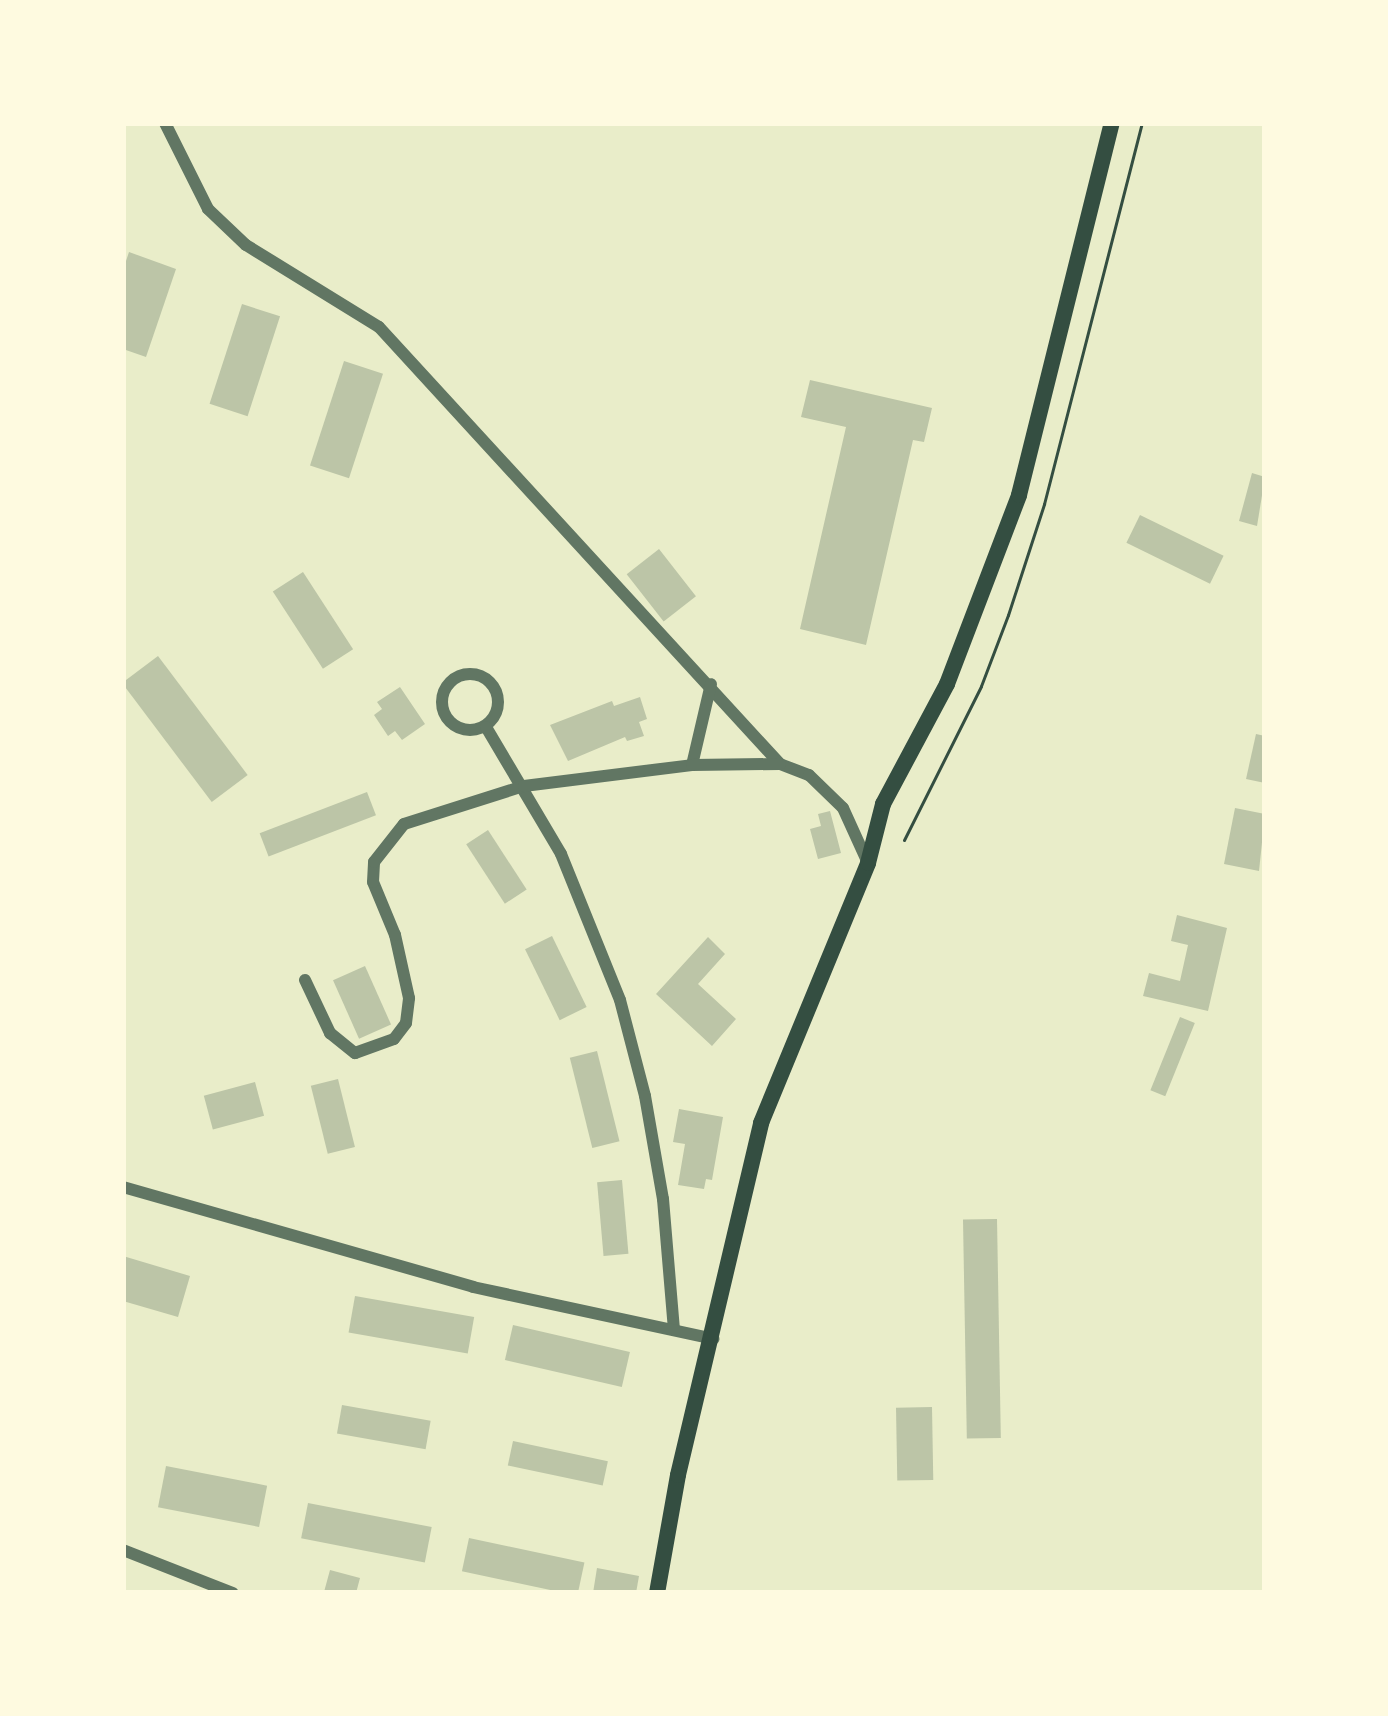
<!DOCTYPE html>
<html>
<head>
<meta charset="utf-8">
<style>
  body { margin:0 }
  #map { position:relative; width:1388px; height:1716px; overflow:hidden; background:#e9edc9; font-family:"Golos Text",sans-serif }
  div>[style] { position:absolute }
  .building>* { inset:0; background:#bcc5a7; transform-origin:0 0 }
  .path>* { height:3px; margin:-1.5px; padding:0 1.5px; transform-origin:1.5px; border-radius:1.5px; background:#344e41 }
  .minor>* { height:12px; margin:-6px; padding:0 6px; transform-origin:6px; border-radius:6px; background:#617663 }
  .minor>.ring { margin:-6px; padding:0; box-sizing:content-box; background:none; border:12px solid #617663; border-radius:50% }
  .secondary>* { height:16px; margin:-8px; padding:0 8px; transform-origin:8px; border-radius:8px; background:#344e41 }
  span { translate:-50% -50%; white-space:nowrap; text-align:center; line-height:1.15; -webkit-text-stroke:9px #fefae0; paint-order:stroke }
  .frame { position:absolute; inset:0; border:126px solid #fefae0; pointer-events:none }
</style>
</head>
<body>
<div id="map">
  <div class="building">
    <i style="clip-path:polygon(129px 252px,176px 269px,146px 357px,123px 349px,123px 270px)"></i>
    <i style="left:242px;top:304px;width:40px;height:105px;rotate:18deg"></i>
    <i style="left:344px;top:361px;width:41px;height:110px;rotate:18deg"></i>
    <i style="clip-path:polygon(810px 380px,932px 408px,924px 442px,913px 440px,866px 645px,800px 629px,846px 427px,801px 417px)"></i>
    <i style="clip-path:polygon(1252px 473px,1265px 477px,1257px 526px,1239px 521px)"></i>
    <i style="left:1140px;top:515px;width:93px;height:31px;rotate:26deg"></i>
    <i style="left:659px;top:549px;width:60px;height:41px;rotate:52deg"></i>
    <i style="left:303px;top:572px;width:92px;height:36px;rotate:57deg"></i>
    <i style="left:158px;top:656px;width:149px;height:45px;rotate:53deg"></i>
    <i style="clip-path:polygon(400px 687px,425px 724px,402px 740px,395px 731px,388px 736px,374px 715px,382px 709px,377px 702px)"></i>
    <i style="clip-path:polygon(640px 697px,647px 719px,639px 722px,644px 736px,627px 741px,625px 737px,568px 761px,550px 725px,612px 701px,614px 706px)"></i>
    <i style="clip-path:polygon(1256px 734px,1265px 736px,1265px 783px,1246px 779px)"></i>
    <i style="left:367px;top:792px;width:25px;height:115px;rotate:69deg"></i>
    <i style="clip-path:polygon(1235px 808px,1265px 814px,1259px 871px,1224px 864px)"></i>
    <i style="clip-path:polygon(830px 811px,841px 853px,818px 859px,810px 829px,821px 826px,818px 814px)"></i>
    <i style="left:488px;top:830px;width:71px;height:26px;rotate:57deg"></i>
    <i style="clip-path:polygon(1177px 915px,1227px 928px,1208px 1011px,1143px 996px,1149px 973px,1180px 981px,1188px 945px,1171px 941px)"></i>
    <i style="left:552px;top:936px;width:79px;height:30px;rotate:64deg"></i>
    <i style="clip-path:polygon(708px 937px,725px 954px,698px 984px,736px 1019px,712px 1046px,656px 994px)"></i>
    <i style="left:365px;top:966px;width:64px;height:35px;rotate:66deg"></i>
    <i style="left:1180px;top:1017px;width:16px;height:79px;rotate:22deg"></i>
    <i style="left:597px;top:1051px;width:93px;height:28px;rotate:76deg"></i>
    <i style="left:338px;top:1079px;width:70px;height:28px;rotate:76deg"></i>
    <i style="left:255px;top:1082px;width:35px;height:53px;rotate:75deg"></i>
    <i style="clip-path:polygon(679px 1109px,723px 1117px,712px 1180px,706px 1179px,704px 1189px,678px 1185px,685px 1144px,673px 1142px)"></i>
    <i style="left:622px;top:1180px;width:74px;height:25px;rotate:85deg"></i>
    <i style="left:997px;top:1219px;width:219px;height:34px;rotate:89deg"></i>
    <i style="clip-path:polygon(123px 1256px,190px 1276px,178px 1317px,123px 1301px)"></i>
    <i style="left:355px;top:1296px;width:121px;height:37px;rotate:10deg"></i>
    <i style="left:513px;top:1325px;width:120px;height:36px;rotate:13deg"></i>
    <i style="left:342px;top:1405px;width:90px;height:29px;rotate:10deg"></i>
    <i style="left:932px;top:1407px;width:73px;height:36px;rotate:89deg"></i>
    <i style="left:513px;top:1441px;width:97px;height:25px;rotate:12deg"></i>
    <i style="left:166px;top:1466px;width:103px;height:42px;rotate:11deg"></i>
    <i style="left:308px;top:1503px;width:126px;height:36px;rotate:11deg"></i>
    <i style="left:469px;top:1538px;width:118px;height:34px;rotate:12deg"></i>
    <i style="clip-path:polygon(597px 1568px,639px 1576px,636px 1593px,593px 1593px)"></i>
    <i style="clip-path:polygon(330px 1570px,360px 1578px,356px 1593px,324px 1592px)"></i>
  </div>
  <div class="path">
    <i style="left:904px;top:840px;width:172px;rotate:-63.4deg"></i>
    <i style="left:981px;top:686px;width:76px;rotate:-69.2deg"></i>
    <i style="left:1008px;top:615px;width:117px;rotate:-72deg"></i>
    <i style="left:1044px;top:504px;width:393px;rotate:-75.6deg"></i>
  </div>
  <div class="minor">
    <i style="left:165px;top:123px;width:96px;rotate:63.4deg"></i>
    <i style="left:208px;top:209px;width:52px;rotate:43.5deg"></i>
    <i style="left:246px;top:245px;width:156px;rotate:31.7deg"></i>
    <i style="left:379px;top:327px;width:593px;rotate:47.46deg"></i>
    <i style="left:780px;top:764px;width:31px;rotate:21deg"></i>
    <i style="left:809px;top:775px;width:47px;rotate:44.1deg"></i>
    <i style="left:843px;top:808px;width:60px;rotate:65.6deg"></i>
    <i class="ring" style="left:442px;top:674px;width:44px;height:44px"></i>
    <i style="left:486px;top:727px;width:147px;rotate:59.4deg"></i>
    <i style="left:561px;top:854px;width:157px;rotate:68deg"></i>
    <i style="left:620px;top:1000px;width:99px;rotate:75.4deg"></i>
    <i style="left:645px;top:1096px;width:105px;rotate:80.1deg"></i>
    <i style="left:663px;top:1199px;width:130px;rotate:85.2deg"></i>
    <i style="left:692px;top:765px;width:83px;rotate:-76.8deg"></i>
    <i style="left:305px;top:980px;width:59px;rotate:64.7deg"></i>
    <i style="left:330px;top:1033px;width:32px;rotate:39deg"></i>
    <i style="left:355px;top:1053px;width:41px;rotate:-19.7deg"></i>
    <i style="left:394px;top:1039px;width:20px;rotate:-53deg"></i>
    <i style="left:406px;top:1023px;width:25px;rotate:-83deg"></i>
    <i style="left:409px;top:998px;width:65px;rotate:-102.5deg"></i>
    <i style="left:395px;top:935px;width:57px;rotate:-112.5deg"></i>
    <i style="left:373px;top:882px;width:20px;rotate:-87deg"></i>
    <i style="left:374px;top:862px;width:48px;rotate:-51.7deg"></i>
    <i style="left:404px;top:824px;width:126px;rotate:-17.6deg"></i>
    <i style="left:524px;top:786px;width:169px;rotate:-7.1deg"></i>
    <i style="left:692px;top:765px;width:88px;rotate:-0.7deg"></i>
    <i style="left:123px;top:1187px;width:364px;rotate:15.9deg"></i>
    <i style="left:473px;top:1287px;width:246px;rotate:12.2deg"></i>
    <i style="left:123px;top:1550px;width:118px;rotate:21.4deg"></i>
  </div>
  <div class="secondary">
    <i style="left:657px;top:1593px;width:120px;rotate:-79.9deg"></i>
    <i style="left:678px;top:1475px;width:362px;rotate:-76.7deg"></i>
    <i style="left:761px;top:1123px;width:281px;rotate:-67.6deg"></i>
    <i style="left:868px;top:863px;width:61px;rotate:-75.7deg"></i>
    <i style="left:883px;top:804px;width:136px;rotate:-61.9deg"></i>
    <i style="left:947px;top:684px;width:202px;rotate:-69.1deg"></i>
    <i style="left:1019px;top:495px;width:383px;rotate:-76deg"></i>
  </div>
  <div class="frame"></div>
</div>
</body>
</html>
